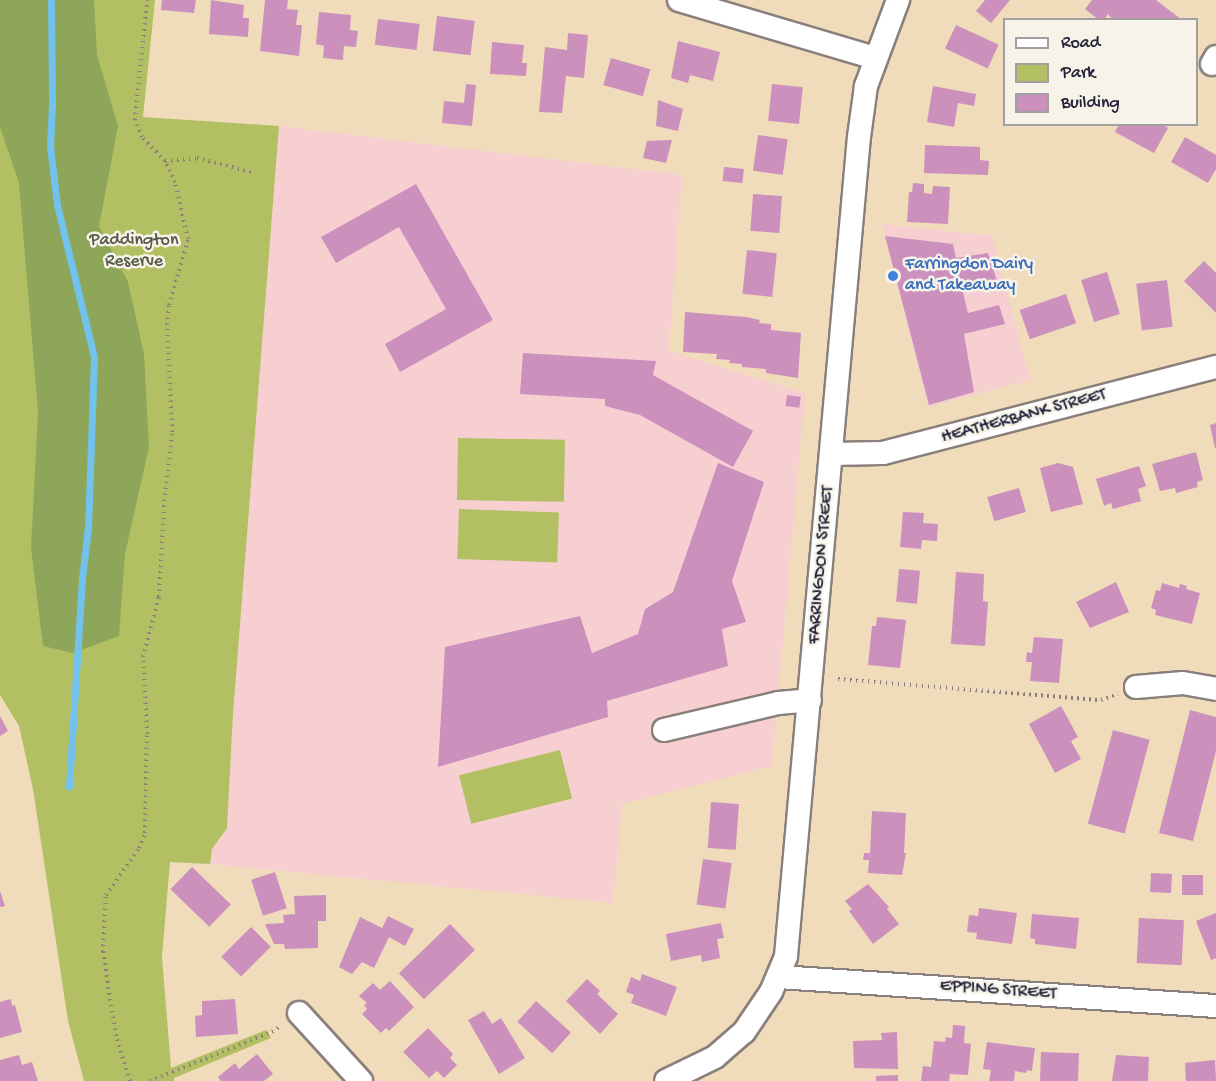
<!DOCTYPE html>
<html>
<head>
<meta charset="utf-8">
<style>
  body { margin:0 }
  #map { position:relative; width:1216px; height:1081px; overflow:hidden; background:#f0dcbb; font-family:"Gochi Hand",sans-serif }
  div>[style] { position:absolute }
  .built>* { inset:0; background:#f7cfd1 }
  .green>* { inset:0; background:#b2c063; transform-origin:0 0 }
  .forest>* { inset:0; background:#8da659 }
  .stream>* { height:7px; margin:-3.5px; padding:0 3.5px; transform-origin:3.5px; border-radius:3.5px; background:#72c2ed }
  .building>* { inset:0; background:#cc90bd; transform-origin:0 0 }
  .path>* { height:4px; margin-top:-2px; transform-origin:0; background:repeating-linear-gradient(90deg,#897f7b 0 1.5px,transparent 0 6px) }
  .roads { filter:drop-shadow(2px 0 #897f7b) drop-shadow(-2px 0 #897f7b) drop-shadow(0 2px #897f7b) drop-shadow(0 -2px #897f7b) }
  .minor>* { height:22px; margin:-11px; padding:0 11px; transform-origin:11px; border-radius:11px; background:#fff }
  .dots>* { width:16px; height:16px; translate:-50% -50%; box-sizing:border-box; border:3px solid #f7f3e8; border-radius:50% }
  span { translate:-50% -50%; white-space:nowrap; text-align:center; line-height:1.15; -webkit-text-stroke:5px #f7f3e8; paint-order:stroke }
  .park-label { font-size:18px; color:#545949 }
  .shop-label { font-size:18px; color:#366cbe }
  .left { translate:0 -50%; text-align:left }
  .street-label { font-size:18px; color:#22223b }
  .legend { position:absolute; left:1003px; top:18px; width:195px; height:108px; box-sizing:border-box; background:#f7f3e8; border:2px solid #a29fa3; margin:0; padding:8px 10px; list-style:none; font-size:18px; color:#22223b }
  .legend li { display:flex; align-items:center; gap:12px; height:30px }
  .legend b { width:30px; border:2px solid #a29fa3 }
</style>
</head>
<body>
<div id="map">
  <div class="built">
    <i style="clip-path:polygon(279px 126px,682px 175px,669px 351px,805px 393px,772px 766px,622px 804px,613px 903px,210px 864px,212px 849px,227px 828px,233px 714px)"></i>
    <i style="clip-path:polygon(882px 224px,992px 236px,1030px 380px,928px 407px)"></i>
  </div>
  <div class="green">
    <i style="clip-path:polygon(0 0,155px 0,143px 117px,279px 126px,233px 714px,227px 828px,212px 849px,210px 864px,170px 862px,162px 957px,171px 1068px,266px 1030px,271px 1038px,174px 1078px,174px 1081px,84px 1081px,68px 1021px,33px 789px,19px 726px,0 695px)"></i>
    <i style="left:458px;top:438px;width:107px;height:62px;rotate:1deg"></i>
    <i style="left:459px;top:509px;width:100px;height:50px;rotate:2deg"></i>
    <i style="left:560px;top:750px;width:50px;height:104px;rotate:76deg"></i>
  </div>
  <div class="forest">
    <i style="clip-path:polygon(0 0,94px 0,97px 55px,118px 126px,99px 226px,128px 282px,144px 354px,149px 447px,125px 554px,119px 636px,73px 653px,43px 646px,31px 548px,38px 412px,19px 183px,0 127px)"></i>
  </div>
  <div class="stream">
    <i style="left:51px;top:0;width:104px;rotate:89.4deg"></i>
    <i style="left:52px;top:104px;width:42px;rotate:92.7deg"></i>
    <i style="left:50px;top:146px;width:59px;rotate:83.2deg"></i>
    <i style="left:57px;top:205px;width:156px;rotate:76.3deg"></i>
    <i style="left:94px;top:357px;width:170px;rotate:92deg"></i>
    <i style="left:88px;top:527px;width:52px;rotate:96.6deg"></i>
    <i style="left:82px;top:579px;width:208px;rotate:93.6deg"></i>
  </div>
  <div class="building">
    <i style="clip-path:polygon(162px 0,196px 0,194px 13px,161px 10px)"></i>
    <i style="clip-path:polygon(211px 0,244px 5px,243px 18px,249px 18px,248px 37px,209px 34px)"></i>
    <i style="clip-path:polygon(265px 0,288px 0,287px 9px,298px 10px,296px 25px,302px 25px,299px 56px,260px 51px)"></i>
    <i style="clip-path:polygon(985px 0,1010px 0,991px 23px,976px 11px)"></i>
    <i style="clip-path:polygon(1092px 0,1156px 0,1182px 20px,1113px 20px,1108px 14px,1104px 20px,1099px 20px,1085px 9px)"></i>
    <i style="clip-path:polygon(319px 12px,351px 15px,350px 30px,358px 31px,356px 47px,344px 46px,343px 60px,323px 58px,324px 46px,316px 44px)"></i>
    <i style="left:437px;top:16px;width:38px;height:35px;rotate:7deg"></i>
    <i style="left:378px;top:19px;width:42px;height:26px;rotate:7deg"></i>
    <i style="left:956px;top:25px;width:47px;height:26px;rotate:25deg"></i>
    <i style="clip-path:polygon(568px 33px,588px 35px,584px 78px,566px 76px,562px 113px,539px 112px,545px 47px,567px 50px)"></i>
    <i style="clip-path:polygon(678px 41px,720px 52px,713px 81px,690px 75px,688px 83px,671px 78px)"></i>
    <i style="clip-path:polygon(492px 42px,524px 45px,522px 63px,527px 63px,526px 76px,490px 74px)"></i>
    <i style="left:611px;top:58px;width:41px;height:28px;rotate:16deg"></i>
    <i style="clip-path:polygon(466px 84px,476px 85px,472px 126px,442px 123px,444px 101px,464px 103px)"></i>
    <i style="left:772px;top:84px;width:31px;height:37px;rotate:6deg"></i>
    <i style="clip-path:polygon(933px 86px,976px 94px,974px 106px,958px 103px,954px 127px,927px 122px)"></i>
    <i style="clip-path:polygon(658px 100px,683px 109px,678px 131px,656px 126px)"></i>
    <i style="clip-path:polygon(1119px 124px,1161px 124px,1168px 128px,1154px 153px,1115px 132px)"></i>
    <i style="left:758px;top:135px;width:30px;height:36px;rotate:8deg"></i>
    <i style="clip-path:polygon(1185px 137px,1216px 155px,1216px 169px,1208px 183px,1171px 162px)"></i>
    <i style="clip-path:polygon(672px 140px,666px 163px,643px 158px,647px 141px)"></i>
    <i style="clip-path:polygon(925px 145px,980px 147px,980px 160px,989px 161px,988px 175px,924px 173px)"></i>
    <i style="left:724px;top:167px;width:20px;height:14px;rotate:6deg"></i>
    <i style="clip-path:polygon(913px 183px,924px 184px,924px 193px,932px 194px,933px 186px,950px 187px,948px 224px,907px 222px,909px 192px,912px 192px)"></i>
    <i style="clip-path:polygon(416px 184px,493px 320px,400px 372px,385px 344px,446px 309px,399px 227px,336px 263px,321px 237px)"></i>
    <i style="left:753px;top:194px;width:29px;height:37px;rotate:4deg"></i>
    <i style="clip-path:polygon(885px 236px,953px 244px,956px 258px,988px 253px,998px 284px,963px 293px,968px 313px,999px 305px,1005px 324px,964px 334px,974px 392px,929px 405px)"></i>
    <i style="left:747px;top:250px;width:30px;height:44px;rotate:6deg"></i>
    <i style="clip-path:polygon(1204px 261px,1216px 273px,1216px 313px,1184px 281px)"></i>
    <i style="left:1107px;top:272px;width:44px;height:27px;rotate:73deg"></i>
    <i style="left:1167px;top:280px;width:47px;height:31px;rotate:83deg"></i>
    <i style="left:1066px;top:294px;width:31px;height:49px;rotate:71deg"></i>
    <i style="clip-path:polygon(685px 312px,746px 317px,760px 320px,759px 323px,771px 324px,771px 330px,801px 333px,798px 378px,766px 373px,766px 369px,742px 367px,742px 364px,729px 363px,730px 360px,716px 359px,717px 354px,683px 352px)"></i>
    <i style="clip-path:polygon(523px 353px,656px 361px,653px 375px,753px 431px,733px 467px,640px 415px,605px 406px,605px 399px,520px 394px)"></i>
    <i style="left:787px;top:395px;width:14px;height:11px;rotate:8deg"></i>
    <i style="clip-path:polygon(1216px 423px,1216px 448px,1215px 448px,1210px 425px)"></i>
    <i style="clip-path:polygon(1196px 452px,1203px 480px,1197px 482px,1198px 487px,1176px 493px,1175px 488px,1160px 491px,1152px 464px)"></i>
    <i style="clip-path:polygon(718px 463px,764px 482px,732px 581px,746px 622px,722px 629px,728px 666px,607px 701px,608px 717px,438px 767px,445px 647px,580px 616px,592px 653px,638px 634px,645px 609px,673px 592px)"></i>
    <i style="clip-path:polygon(1058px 463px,1073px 467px,1083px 504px,1051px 512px,1040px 468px)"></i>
    <i style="clip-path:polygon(1139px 466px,1146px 486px,1138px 489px,1141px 501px,1113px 509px,1111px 503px,1104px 506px,1096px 479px)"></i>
    <i style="left:1019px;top:488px;width:25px;height:33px;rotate:74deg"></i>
    <i style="clip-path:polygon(903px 512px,924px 513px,923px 523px,938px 524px,937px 541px,922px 540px,921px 549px,900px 547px)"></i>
    <i style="left:899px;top:569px;width:21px;height:33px;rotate:5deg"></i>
    <i style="clip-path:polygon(956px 572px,984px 574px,983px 601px,988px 602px,985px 646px,951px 644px)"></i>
    <i style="clip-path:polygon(1116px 582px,1129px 612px,1090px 628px,1076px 602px)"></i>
    <i style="clip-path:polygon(1162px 583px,1179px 588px,1180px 584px,1187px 586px,1186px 589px,1200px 593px,1192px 624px,1155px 615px,1156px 610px,1151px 608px,1156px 590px,1160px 591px)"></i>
    <i style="clip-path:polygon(877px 617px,906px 620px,900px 668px,868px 665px,872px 626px,876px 626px)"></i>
    <i style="clip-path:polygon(1034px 637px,1063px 639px,1059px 683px,1030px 681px,1032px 662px,1026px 662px,1027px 652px,1032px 653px)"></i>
    <i style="clip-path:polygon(1061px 706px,1078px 737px,1071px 741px,1081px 759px,1055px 773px,1029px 724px)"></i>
    <i style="clip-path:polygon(1190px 710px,1216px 717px,1216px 751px,1193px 841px,1159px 833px)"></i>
    <i style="clip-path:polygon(0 716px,8px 731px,0 736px)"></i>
    <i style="left:1113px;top:730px;width:38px;height:97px;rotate:15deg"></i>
    <i style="left:711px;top:802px;width:28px;height:46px;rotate:4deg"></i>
    <i style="clip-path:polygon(872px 811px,906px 813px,904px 853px,906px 853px,902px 875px,868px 873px,869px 860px,863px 860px,864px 853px,870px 853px)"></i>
    <i style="left:703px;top:859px;width:29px;height:46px;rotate:8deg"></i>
    <i style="left:192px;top:867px;width:54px;height:31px;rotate:44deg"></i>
    <i style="left:275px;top:872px;width:38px;height:25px;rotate:72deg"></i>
    <i style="left:1151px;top:873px;width:21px;height:19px;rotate:3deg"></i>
    <i style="left:1182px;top:875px;width:21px;height:20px"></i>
    <i style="clip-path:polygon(868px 884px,889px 907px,887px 909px,899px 924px,873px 944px,849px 911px,852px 909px,845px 901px)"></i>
    <i style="clip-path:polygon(0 891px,5px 906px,0 907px)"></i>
    <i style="clip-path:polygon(326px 895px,326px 921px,318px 921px,318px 948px,285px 949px,284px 944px,274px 944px,265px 924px,284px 923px,283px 915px,295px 914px,294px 896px)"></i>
    <i style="clip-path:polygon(979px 908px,1017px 913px,1012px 944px,976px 939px,977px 933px,967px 932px,969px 915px,978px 916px)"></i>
    <i style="clip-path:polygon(1216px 913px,1216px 958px,1211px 960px,1196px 921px)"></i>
    <i style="clip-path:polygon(1032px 914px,1079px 918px,1076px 949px,1035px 944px,1035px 939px,1030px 938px)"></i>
    <i style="clip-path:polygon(388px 916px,414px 929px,405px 946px,389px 937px,374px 968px,362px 962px,352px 974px,339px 967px,360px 917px,382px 928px)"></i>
    <i style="left:1139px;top:918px;width:45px;height:45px;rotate:3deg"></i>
    <i style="clip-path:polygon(721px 923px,724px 938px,717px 939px,720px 958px,702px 962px,701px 955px,671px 961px,666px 934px)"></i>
    <i style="left:450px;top:924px;width:36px;height:71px;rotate:46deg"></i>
    <i style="left:251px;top:927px;width:28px;height:42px;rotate:45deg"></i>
    <i style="clip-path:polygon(642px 974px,677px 987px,666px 1016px,631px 1003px,634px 995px,626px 992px,631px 977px,640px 981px)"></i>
    <i style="clip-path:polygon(587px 979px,600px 991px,597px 994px,618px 1014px,600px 1034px,566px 1001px)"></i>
    <i style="clip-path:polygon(390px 981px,414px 1007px,389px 1031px,386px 1028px,381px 1033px,362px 1014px,367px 1009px,364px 1005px,367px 1003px,359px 996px,373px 983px,380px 990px)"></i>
    <i style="clip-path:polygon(11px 999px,12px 1006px,15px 1005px,22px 1032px,0 1038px,0 1002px)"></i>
    <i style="clip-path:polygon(235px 999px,238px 1034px,196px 1037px,195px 1016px,202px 1015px,202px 1001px)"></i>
    <i style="left:536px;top:1001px;width:47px;height:28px;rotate:42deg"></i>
    <i style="clip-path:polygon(484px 1011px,492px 1024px,501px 1018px,525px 1058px,499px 1074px,468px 1020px)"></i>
    <i style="clip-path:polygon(953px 1025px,965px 1026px,964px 1043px,971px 1044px,968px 1075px,950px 1074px,949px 1081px,921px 1081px,923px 1066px,931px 1067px,934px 1041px,945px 1042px,946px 1037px,952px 1038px)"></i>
    <i style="clip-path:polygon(428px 1028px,453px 1054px,450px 1058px,457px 1065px,444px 1078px,437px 1071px,429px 1078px,403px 1052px)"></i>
    <i style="clip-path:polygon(897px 1032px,898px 1069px,854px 1068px,853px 1041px,882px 1040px,881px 1033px)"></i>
    <i style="clip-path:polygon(987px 1042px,1035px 1048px,1032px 1071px,1027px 1070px,1026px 1073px,1015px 1071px,1014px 1081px,989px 1081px,991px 1070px,983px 1069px)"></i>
    <i style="left:1041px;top:1052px;width:38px;height:29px;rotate:2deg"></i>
    <i style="clip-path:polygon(257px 1054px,273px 1074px,264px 1081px,221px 1081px,218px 1077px,235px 1063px,239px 1069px)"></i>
    <i style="clip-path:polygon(19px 1055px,22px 1065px,32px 1062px,38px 1081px,0 1081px,0 1060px)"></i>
    <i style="clip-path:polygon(1116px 1055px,1149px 1057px,1148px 1081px,1112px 1081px)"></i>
    <i style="clip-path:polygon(1215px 1060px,1216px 1081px,1186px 1081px,1185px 1063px)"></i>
    <i style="clip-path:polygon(898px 1075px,898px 1081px,876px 1081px,876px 1076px)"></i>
  </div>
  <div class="path">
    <i style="left:165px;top:161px;width:32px;rotate:-5deg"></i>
    <i style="left:197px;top:158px;width:57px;rotate:14.3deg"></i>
    <i style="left:838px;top:679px;width:264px;rotate:4.6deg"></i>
    <i style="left:1101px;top:700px;width:18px;rotate:-19deg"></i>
    <i style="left:130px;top:1081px;width:47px;rotate:-107.3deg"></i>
    <i style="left:116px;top:1036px;width:85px;rotate:-98.8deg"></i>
    <i style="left:103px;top:952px;width:57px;rotate:-87deg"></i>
    <i style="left:106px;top:895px;width:57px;rotate:-54.9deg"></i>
    <i style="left:139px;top:848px;width:16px;rotate:-68deg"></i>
    <i style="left:145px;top:833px;width:99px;rotate:-88.8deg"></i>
    <i style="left:147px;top:734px;width:77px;rotate:-93deg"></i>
    <i style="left:143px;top:657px;width:62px;rotate:-75.1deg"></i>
    <i style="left:159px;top:597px;width:90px;rotate:-86.8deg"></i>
    <i style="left:164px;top:507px;width:75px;rotate:-83.9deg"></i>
    <i style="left:172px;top:432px;width:107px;rotate:-92.7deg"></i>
    <i style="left:167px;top:325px;width:20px;rotate:-84deg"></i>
    <i style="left:169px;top:305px;width:69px;rotate:-73.9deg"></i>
    <i style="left:188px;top:239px;width:58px;rotate:-102.8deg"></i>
    <i style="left:175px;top:182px;width:23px;rotate:-115deg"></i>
    <i style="left:165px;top:161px;width:33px;rotate:-134deg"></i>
    <i style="left:142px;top:137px;width:18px;rotate:-112deg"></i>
    <i style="left:135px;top:120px;width:121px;rotate:-84.3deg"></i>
    <i style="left:150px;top:1081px;width:131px;rotate:-21.9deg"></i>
    <i style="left:272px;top:1032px;width:11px;rotate:-34deg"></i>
  </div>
  <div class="roads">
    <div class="minor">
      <i style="left:679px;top:0;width:204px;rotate:16.5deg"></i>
      <i style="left:1212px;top:64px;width:8px;rotate:-60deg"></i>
      <i style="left:831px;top:454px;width:52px;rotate:-1.1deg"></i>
      <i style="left:883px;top:453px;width:344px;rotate:-14.5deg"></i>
      <i style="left:1136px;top:687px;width:47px;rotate:-4.9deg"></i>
      <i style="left:1183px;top:683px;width:34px;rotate:10deg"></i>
      <i style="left:664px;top:730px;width:117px;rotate:-13.3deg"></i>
      <i style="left:778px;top:703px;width:32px;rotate:-5deg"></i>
      <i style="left:779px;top:977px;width:438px;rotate:3.8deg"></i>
      <i style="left:299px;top:1013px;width:92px;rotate:47.6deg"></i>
      <i style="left:666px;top:1081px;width:55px;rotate:-26.1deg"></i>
      <i style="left:715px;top:1057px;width:38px;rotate:-41deg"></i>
      <i style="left:744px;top:1032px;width:48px;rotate:-56deg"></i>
      <i style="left:771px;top:992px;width:39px;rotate:-67deg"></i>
      <i style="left:786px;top:956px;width:822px;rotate:-84.91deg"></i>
      <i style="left:859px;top:137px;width:51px;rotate:-82.2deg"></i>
      <i style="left:866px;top:86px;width:92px;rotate:-69.6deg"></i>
    </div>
  </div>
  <div class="dots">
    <i style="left:893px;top:276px;background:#3f7fe0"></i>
  </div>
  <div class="park-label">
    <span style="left:134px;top:252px">Paddington<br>Reserve</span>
  </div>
  <div class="shop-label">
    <span class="left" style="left:905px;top:276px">Farringdon Dairy<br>and Takeaway</span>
  </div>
  <div class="street-label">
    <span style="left:1024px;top:417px;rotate:-15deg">HEATHERBANK STREET</span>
    <span style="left:822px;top:565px;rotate:-85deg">FARRINGDON STREET</span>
    <span style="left:998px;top:991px;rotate:4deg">EPPING STREET</span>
  </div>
  <ul class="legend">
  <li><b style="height:8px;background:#fff"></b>Road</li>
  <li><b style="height:16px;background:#b2c063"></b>Park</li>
  <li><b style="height:16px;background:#cc90bd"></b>Building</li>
  </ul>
</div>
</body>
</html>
